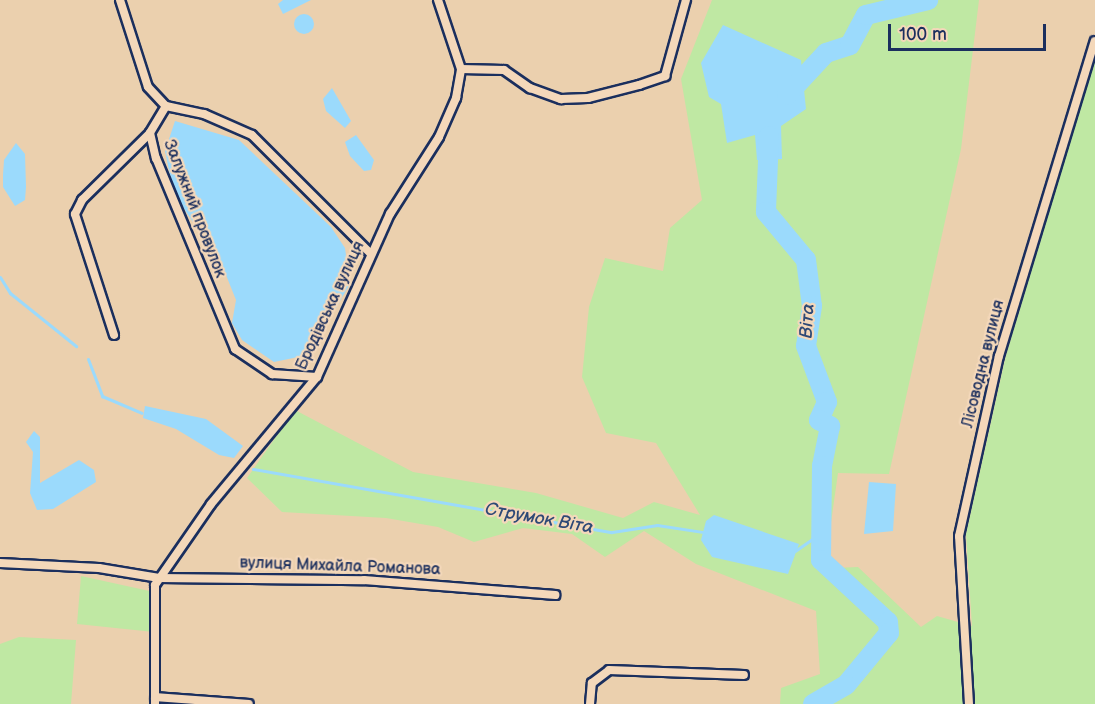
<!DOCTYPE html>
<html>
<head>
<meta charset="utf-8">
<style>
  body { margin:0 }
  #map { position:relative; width:1095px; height:704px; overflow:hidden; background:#ebd0ae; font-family:"Balsamiq Sans",sans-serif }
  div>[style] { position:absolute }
  .green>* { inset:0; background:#bfe8a3 }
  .water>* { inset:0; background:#9bdafc }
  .round { border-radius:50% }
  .stream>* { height:3px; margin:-1.5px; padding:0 1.5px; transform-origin:1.5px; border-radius:1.5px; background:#9bdafc }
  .river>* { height:20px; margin:-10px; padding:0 10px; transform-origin:10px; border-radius:10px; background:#9bdafc }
  .roads { filter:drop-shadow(2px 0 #1b2f5e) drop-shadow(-2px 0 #1b2f5e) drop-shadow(0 2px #1b2f5e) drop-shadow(0 -2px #1b2f5e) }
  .street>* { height:8px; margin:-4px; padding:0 4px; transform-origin:4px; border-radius:4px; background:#f4d8ba }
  span { translate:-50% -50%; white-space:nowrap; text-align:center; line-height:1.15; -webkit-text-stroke:4.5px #f4d8ba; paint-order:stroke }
  .street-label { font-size:16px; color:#1b2f5e }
  .water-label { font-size:18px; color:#2e4976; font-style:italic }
  .scale { position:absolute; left:888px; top:24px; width:158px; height:27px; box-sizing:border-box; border:3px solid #1b2f5e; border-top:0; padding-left:8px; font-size:18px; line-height:21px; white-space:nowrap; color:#1b2f5e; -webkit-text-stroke:4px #f4d8ba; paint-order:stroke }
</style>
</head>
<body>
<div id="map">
  <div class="green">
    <i style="clip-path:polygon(712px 0,979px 0,961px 149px,889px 474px,838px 473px,826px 558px,834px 568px,858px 567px,921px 627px,937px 616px,972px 626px,966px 534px,1006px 355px,1095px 58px,1095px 704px,780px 704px,781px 688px,820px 674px,816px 611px,696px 564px,644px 531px,605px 557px,572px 534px,523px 528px,474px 542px,438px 527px,386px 518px,282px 512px,247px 478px,295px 410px,413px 472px,536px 493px,623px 518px,654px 502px,700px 515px,656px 443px,606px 433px,582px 377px,589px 307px,605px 258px,663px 271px,670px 228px,702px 200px,681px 79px)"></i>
    <i style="clip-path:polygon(81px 576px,154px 592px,154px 632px,77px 624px)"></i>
    <i style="clip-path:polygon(19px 637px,76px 640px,71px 704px,0 704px,0 644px)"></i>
  </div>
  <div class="water">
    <i style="clip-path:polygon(283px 0,311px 0,283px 14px,278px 4px)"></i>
    <i class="round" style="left:294px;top:14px;width:20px;height:20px"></i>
    <i style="clip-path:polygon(723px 25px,801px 60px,806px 109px,781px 126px,782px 159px,757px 160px,755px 135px,727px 143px,721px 104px,709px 97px,701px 63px)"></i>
    <i style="clip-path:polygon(332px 88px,351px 121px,345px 128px,326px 111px,323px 99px)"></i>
    <i style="clip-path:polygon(175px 121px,239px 140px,331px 227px,345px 248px,350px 284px,308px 355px,274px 362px,242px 340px,232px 323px,236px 300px,222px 265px,174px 194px,165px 151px)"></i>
    <i style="clip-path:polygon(356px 135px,374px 160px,371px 170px,364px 171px,350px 156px,345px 142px)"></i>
    <i style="clip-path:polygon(16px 143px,25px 154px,26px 187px,25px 200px,15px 206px,3px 187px,3px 175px,4px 160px)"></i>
    <i style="clip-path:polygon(145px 406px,206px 419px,243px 446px,234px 458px,219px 455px,176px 429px,143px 418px)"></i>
    <i style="clip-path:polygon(34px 431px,40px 437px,40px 483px,79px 460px,94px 470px,96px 482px,53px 509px,37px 510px,30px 493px,33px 452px,26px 442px)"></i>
    <i style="clip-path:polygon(869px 482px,896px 484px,893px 531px,864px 534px)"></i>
    <i style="clip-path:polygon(714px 515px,799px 544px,788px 574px,712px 557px,701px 540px,706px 521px)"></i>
  </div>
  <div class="stream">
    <i style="left:0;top:277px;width:19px;rotate:58deg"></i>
    <i style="left:10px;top:293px;width:85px;rotate:38.8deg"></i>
    <i style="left:88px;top:359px;width:40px;rotate:69deg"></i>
    <i style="left:102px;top:396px;width:43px;rotate:23deg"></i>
    <i style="left:253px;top:469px;width:364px;rotate:10deg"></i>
    <i style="left:612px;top:532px;width:46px;rotate:-8.8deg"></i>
    <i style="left:657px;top:525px;width:47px;rotate:8.7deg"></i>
    <i style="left:795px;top:551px;width:28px;rotate:-35deg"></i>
  </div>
  <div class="river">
    <i style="left:787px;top:95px;width:57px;rotate:-47.1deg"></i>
    <i style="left:826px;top:53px;width:25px;rotate:-18deg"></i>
    <i style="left:850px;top:45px;width:34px;rotate:-62deg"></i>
    <i style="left:866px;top:15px;width:64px;rotate:-13.6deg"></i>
    <i style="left:769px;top:136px;width:76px;rotate:92.3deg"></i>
    <i style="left:766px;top:212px;width:62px;rotate:50.2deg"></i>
    <i style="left:806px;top:260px;width:46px;rotate:82.6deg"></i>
    <i style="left:812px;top:306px;width:40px;rotate:98.5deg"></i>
    <i style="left:806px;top:346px;width:60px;rotate:69.4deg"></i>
    <i style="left:827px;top:402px;width:20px;rotate:114deg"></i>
    <i style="left:819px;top:420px;width:13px;rotate:29deg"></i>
    <i style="left:830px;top:426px;width:41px;rotate:101.3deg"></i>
    <i style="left:822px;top:466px;width:94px;rotate:90.6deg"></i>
    <i style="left:821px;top:560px;width:91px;rotate:42.8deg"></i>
    <i style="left:888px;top:622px;width:11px;rotate:85deg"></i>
    <i style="left:889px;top:633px;width:67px;rotate:129.6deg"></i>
    <i style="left:846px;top:685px;width:38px;rotate:150deg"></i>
  </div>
  <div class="roads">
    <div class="street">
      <i style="left:120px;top:0;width:91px;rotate:72.2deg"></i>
      <i style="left:148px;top:87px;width:26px;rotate:47deg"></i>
      <i style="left:166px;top:106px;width:31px;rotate:121deg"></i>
      <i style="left:150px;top:133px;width:26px;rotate:77deg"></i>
      <i style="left:156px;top:158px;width:207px;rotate:67.5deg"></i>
      <i style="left:235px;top:349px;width:45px;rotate:34deg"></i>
      <i style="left:272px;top:374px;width:45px;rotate:3.8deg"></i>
      <i style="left:461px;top:69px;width:43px;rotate:1.3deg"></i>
      <i style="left:504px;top:70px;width:32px;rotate:35deg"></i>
      <i style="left:530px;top:88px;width:33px;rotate:20deg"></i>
      <i style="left:561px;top:99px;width:27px;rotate:-2deg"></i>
      <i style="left:588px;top:98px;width:53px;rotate:-14.3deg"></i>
      <i style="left:639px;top:85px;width:28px;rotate:-19deg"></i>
      <i style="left:665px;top:76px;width:79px;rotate:-74.6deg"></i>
      <i style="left:166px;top:106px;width:39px;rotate:12deg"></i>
      <i style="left:204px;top:114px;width:52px;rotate:23.6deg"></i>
      <i style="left:252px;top:135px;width:168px;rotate:45deg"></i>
      <i style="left:114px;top:335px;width:127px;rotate:-107.9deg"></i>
      <i style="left:75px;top:214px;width:16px;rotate:-63deg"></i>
      <i style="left:82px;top:200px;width:95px;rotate:-44.6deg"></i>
      <i style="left:0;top:563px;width:99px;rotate:2.9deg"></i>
      <i style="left:99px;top:568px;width:61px;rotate:9.5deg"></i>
      <i style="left:159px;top:578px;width:205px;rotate:0.6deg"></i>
      <i style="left:364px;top:580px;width:192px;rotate:4.5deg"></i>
      <i style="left:155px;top:697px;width:94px;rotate:4.3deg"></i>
      <i style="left:155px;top:704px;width:119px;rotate:-90deg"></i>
      <i style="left:155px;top:585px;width:98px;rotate:-55.3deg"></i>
      <i style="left:211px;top:504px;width:165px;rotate:-50.2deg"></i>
      <i style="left:317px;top:377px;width:179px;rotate:-65.9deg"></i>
      <i style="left:390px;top:214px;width:91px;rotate:-57.5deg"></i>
      <i style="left:439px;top:137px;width:43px;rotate:-66.4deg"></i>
      <i style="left:456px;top:98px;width:29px;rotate:-80deg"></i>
      <i style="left:461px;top:69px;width:73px;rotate:-108.4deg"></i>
      <i style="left:590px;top:704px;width:21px;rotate:-85deg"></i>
      <i style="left:592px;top:683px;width:21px;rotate:-37deg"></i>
      <i style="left:609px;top:670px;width:135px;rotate:2.1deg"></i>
      <i style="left:969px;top:704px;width:168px;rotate:-93.4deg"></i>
      <i style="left:959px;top:536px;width:184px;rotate:-77.5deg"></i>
      <i style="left:999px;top:356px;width:329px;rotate:-73.1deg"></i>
    </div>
  </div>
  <div class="street-label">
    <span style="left:194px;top:209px;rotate:69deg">Залужний провулок</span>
    <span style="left:331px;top:306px;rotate:-65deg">Бродівська вулиця</span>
    <span style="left:984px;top:364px;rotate:-76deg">Лісоводна вулиця</span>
    <span style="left:340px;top:567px;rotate:2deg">вулиця Михайла Романова</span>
  </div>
  <div class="water-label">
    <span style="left:808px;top:321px;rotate:-86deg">Віта</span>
    <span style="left:539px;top:519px;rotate:10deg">Струмок Віта</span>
  </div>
  <div class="scale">100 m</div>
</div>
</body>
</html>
